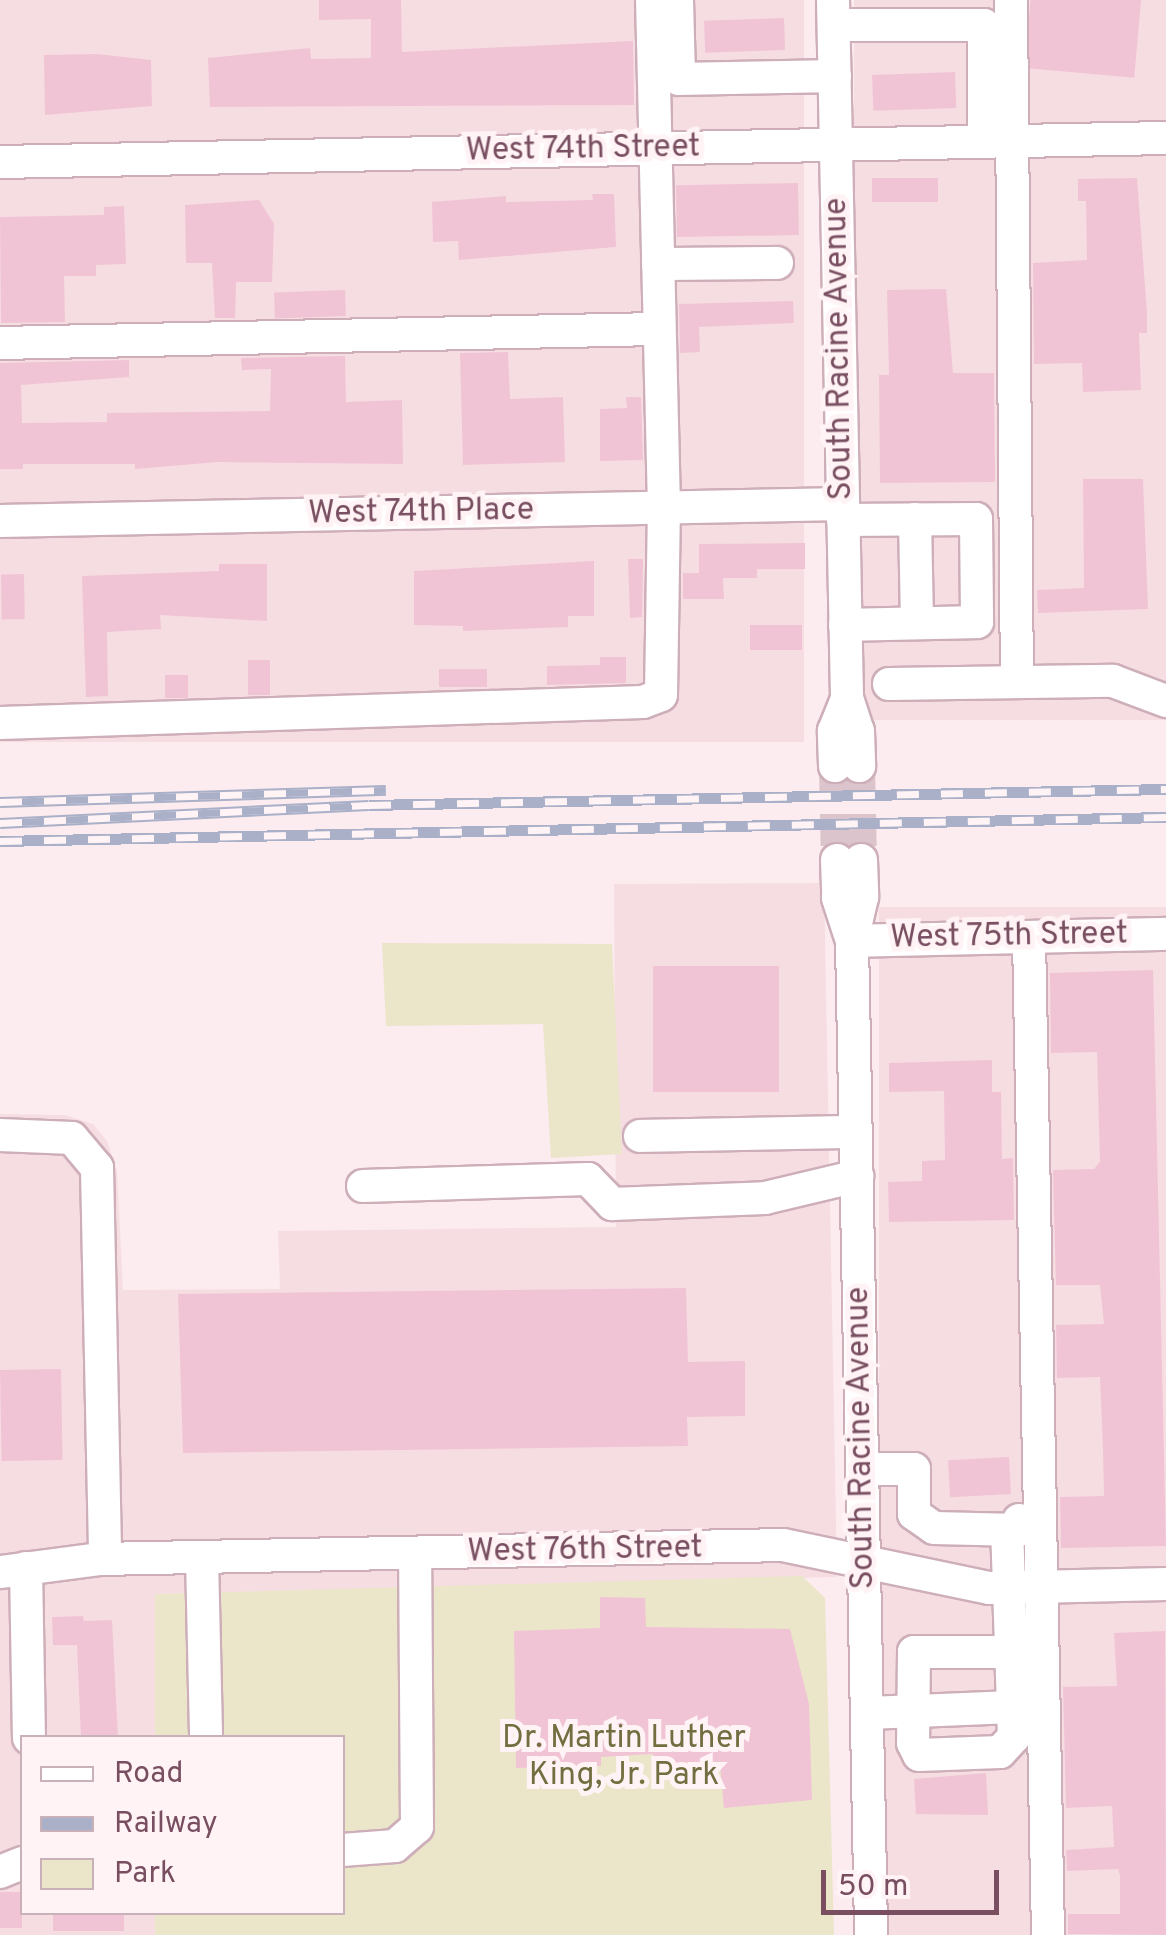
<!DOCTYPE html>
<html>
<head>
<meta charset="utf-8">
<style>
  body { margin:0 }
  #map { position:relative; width:1166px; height:1935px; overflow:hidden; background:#fcecef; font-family:Overpass,sans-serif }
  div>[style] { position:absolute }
  .residential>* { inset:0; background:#f6dde2; transform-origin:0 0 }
  .green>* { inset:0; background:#ebe5ca }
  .building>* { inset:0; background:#f1c4d5; transform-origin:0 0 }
  .minor-tunnel>* { height:32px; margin-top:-16px; transform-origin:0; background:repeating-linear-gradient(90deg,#dbc4cb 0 32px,transparent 0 48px) }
  .roads { filter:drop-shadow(2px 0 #cdaeb9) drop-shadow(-2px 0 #cdaeb9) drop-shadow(0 2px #cdaeb9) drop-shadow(0 -2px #cdaeb9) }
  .minor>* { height:32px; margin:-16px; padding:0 16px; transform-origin:16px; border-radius:16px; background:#fff }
  .rail>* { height:11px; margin-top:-5.5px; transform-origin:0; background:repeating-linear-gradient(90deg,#fff3f5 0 22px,#a9b0c8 0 44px); box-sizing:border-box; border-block:2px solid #a9b0c8 }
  span { translate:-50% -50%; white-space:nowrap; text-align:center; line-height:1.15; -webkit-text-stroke:10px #fff3f5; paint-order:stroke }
  .street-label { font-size:32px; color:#784e60 }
  .park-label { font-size:32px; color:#726e40 }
  .legend { position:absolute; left:20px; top:1735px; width:325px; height:180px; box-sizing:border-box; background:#fff3f5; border:2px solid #c9b1b9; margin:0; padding:12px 18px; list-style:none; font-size:30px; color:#784e60 }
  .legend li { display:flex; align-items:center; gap:20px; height:50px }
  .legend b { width:50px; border:2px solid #c9b1b9 }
  .scale { position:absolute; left:821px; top:1870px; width:178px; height:45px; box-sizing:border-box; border:5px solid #784e60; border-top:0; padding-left:12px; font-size:30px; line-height:35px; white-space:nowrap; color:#784e60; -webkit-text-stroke:8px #fff3f5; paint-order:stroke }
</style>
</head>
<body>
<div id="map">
  <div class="residential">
    <i style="left:0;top:0;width:804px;height:742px"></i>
    <i style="left:854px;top:0;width:312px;height:720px"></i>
    <i style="clip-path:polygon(824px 883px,837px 1577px,155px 1594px,155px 1737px,22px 1738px,22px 1912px,155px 1913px,155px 1935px,0 1935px,0 1114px,65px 1115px,93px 1124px,107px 1141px,117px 1171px,123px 1290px,280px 1289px,278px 1231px,616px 1227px,614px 884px)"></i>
    <i style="left:1166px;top:907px;width:1028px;height:287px;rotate:90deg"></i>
  </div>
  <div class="green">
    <i style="clip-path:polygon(382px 943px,612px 944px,622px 1154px,551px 1158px,543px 1024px,386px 1026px)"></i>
    <i style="clip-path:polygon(802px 1576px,825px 1598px,834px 1935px,155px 1935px,155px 1913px,342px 1912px,342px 1738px,155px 1737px,155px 1594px)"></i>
  </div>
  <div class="building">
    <i style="clip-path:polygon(319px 0,401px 0,402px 52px,633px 41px,634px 105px,210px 107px,208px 58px,310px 48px,311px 59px,371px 58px,371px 19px,319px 20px)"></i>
    <i style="left:1141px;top:0;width:78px;height:110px;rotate:95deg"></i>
    <i style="left:784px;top:18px;width:32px;height:80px;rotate:88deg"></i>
    <i style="clip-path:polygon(97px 54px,151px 60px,152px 106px,45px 115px,44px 55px)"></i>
    <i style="left:955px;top:72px;width:36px;height:83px;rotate:88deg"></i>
    <i style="left:938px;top:178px;width:24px;height:66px;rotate:90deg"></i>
    <i style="clip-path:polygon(1137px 178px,1147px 313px,1147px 333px,1139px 333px,1141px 390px,1083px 392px,1082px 363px,1034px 364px,1033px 263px,1087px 260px,1086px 201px,1078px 201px,1078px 179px)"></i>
    <i style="left:798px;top:183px;width:52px;height:122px;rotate:89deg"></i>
    <i style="clip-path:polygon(592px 194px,614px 194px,616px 247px,459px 260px,458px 241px,433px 242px,432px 202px,506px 196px,506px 202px,593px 200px)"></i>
    <i style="clip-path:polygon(259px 200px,274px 224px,272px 282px,236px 282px,235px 318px,215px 318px,212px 263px,186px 263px,185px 205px)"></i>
    <i style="clip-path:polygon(124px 206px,126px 264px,96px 265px,96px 276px,64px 276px,65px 322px,1px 323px,0 217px,104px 215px,104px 207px)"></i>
    <i style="clip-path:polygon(946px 289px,953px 373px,994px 373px,995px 482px,880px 483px,879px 375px,889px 375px,887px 290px)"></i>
    <i style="left:345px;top:290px;width:26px;height:71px;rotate:88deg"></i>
    <i style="clip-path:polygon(793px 301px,794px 323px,699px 327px,700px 352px,680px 353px,679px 304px)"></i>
    <i style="clip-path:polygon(508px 352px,510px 399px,563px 397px,565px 462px,463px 465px,460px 353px)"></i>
    <i style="clip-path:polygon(345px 356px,346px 402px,402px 400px,403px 464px,218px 462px,135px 469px,135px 464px,23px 464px,23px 469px,0 469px,0 363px,129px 360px,129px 377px,21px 385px,22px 423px,107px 422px,107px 413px,270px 411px,271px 369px,242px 370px,241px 358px)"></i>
    <i style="clip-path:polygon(626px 397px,641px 397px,643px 460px,600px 461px,600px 409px,627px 408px)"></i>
    <i style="clip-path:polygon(1083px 479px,1143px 479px,1148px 609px,1038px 613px,1037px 590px,1084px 588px)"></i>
    <i style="clip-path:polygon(805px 543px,805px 569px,757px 569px,757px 578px,723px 578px,724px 599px,683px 599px,683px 573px,699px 573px,699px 544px)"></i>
    <i style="clip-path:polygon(628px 559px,643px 559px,642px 617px,630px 618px)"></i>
    <i style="clip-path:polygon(594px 561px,594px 616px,568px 616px,568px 627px,463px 631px,463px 626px,414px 625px,414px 571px)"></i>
    <i style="clip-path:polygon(219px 564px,267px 564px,267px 621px,160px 615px,161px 629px,107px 632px,108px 696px,86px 697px,82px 576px,219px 571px)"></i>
    <i style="left:24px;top:574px;width:45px;height:23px;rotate:89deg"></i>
    <i style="left:802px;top:625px;width:25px;height:52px;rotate:90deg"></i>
    <i style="clip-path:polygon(600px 657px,626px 657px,626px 683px,547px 685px,547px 666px,600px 665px)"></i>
    <i style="left:248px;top:660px;width:22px;height:35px"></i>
    <i style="left:487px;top:669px;width:18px;height:48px;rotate:90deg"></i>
    <i style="left:165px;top:675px;width:23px;height:23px"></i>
    <i style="left:779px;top:966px;width:126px;height:126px;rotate:90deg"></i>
    <i style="clip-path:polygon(1153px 970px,1166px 1546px,1061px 1548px,1060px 1497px,1104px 1496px,1103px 1449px,1100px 1377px,1057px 1378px,1056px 1325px,1104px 1324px,1100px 1285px,1056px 1285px,1053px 1170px,1094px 1169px,1100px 1162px,1097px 1052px,1051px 1053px,1050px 973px)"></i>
    <i style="clip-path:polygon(992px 1060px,992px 1092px,1001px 1092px,1002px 1159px,1013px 1158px,1014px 1220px,889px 1222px,888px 1182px,922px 1181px,922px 1161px,945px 1160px,944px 1091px,889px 1092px,889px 1063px)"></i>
    <i style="clip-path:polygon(686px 1288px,688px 1362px,745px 1361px,745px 1416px,687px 1417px,688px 1446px,183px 1453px,178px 1294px)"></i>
    <i style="left:61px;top:1369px;width:91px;height:61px;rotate:89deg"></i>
    <i style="left:1009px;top:1457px;width:37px;height:61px;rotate:87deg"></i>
    <i style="clip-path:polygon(600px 1597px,645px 1598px,646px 1627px,790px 1629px,809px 1704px,812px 1800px,724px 1808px,720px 1765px,654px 1764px,653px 1754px,601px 1757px,601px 1766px,516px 1768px,514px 1631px,600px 1628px)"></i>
    <i style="clip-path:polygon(83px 1616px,84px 1621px,112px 1620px,118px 1738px,81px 1738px,77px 1645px,53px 1645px,52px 1617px)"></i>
    <i style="clip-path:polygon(1165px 1631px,1166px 1935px,1068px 1934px,1068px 1914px,1120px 1914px,1120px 1875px,1118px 1869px,1067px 1871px,1066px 1850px,1114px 1847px,1112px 1806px,1066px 1808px,1063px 1687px,1117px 1686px,1114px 1633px)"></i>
    <i style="clip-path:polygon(986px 1773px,988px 1815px,916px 1814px,914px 1779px)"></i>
    <i style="left:22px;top:1892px;width:36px;height:22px;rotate:90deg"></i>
    <i style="left:53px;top:1912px;width:71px;height:19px"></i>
  </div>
  <div class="minor-tunnel">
    <i style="left:835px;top:766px;width:94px;rotate:88.8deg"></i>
    <i style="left:859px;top:766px;width:94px;rotate:88.8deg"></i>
  </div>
  <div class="roads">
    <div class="minor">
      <i style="left:677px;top:0;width:79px;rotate:88.5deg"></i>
      <i style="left:679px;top:79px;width:156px;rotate:-1.1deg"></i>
      <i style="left:833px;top:0;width:698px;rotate:88.85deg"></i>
      <i style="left:847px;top:698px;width:35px;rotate:72deg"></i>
      <i style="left:858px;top:731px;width:35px;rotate:88deg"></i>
      <i style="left:1011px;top:0;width:682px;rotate:89.5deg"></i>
      <i style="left:834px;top:25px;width:150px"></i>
      <i style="left:984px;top:25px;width:117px;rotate:90deg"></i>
      <i style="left:0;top:162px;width:1166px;rotate:-1.18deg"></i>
      <i style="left:658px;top:264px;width:119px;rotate:-0.5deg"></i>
      <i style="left:0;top:343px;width:659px;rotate:-1.22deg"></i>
      <i style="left:915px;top:519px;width:104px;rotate:88.9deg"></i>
      <i style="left:843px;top:520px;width:133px;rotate:-0.4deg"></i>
      <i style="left:976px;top:519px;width:103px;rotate:89.4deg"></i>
      <i style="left:977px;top:622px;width:132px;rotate:178.7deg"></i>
      <i style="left:0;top:521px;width:843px;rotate:-1.16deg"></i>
      <i style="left:889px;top:684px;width:224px;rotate:-0.8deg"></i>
      <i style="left:1113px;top:681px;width:57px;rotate:20.7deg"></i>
      <i style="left:0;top:723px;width:643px;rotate:-1.87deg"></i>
      <i style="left:643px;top:702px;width:19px;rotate:-21deg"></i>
      <i style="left:661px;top:695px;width:187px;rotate:-89.1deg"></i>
      <i style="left:664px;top:508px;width:508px;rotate:-91.35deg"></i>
      <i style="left:835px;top:766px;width:35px;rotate:-92deg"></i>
      <i style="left:834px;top:731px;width:35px;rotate:-68deg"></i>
      <i style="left:837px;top:860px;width:38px;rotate:88deg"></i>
      <i style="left:838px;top:898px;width:45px;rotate:72deg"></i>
      <i style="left:861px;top:860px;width:37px;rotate:88deg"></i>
      <i style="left:862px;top:897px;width:45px;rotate:102.8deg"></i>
      <i style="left:852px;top:941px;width:994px;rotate:88.9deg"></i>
      <i style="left:1029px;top:937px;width:998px;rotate:88.91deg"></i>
      <i style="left:852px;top:941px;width:314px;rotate:-1.3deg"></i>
      <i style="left:0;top:1135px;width:72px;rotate:2.4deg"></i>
      <i style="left:72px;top:1138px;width:39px;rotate:50deg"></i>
      <i style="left:97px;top:1168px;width:391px;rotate:88.8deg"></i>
      <i style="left:640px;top:1136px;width:216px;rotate:-1.1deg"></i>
      <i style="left:363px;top:1186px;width:225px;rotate:-1.8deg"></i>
      <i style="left:588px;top:1179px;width:35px;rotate:46deg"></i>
      <i style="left:612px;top:1204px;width:153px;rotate:-2.2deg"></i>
      <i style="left:765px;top:1198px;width:95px;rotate:-13.4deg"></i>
      <i style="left:863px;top:1469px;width:51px"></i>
      <i style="left:914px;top:1469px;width:45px;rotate:90deg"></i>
      <i style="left:914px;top:1514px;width:24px;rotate:35deg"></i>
      <i style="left:934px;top:1528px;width:85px;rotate:1.3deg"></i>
      <i style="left:1019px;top:1530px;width:10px;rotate:-90deg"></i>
      <i style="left:202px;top:1558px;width:180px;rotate:88.7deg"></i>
      <i style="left:26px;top:1568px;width:170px;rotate:89deg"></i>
      <i style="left:0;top:1572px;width:101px;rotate:-7.4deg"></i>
      <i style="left:100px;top:1559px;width:683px;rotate:-1.17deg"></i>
      <i style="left:783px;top:1545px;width:210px;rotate:11.8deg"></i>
      <i style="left:989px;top:1588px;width:177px;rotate:-1.3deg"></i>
      <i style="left:1012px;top:1652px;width:98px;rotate:180deg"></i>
      <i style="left:914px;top:1652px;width:91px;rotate:90.6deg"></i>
      <i style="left:913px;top:1743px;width:13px;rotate:63deg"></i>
      <i style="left:919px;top:1755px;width:81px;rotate:-2.1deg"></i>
      <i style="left:1000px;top:1752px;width:21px;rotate:-47deg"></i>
      <i style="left:1014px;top:1737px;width:30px;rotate:-92deg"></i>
      <i style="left:868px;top:1713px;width:145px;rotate:-2.4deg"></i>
      <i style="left:1013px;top:1707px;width:177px;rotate:-91.9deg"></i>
      <i style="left:342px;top:1850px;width:53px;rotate:-4.3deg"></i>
      <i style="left:395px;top:1846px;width:29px;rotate:-41deg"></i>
      <i style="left:417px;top:1827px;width:272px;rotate:-90.4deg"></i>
      <i style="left:0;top:1872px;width:24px;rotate:-22deg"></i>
    </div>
  </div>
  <div class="rail">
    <i style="left:0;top:802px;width:386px;rotate:-1.8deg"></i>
    <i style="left:0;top:823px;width:369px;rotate:-2.8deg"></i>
    <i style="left:369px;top:805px;width:797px;rotate:-1.15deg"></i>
    <i style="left:0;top:841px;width:1166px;rotate:-1.18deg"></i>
  </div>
  <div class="street-label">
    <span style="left:583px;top:150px;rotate:-1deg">West 74th Street</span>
    <span style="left:840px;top:349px;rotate:-91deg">South Racine Avenue</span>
    <span style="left:421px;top:513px;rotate:-1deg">West 74th Place</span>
    <span style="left:1009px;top:937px;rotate:-1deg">West 75th Street</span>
    <span style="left:862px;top:1438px;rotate:-91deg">South Racine Avenue</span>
    <span style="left:585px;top:1551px;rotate:-1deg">West 76th Street</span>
  </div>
  <div class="park-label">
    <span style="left:624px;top:1758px">Dr. Martin Luther<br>King, Jr. Park</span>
  </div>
  <ul class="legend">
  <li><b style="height:12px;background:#fff"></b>Road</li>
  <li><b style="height:12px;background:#a9b0c8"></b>Railway</li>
  <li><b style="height:28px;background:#ebe5ca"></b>Park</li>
  </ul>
  <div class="scale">50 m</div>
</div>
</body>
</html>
